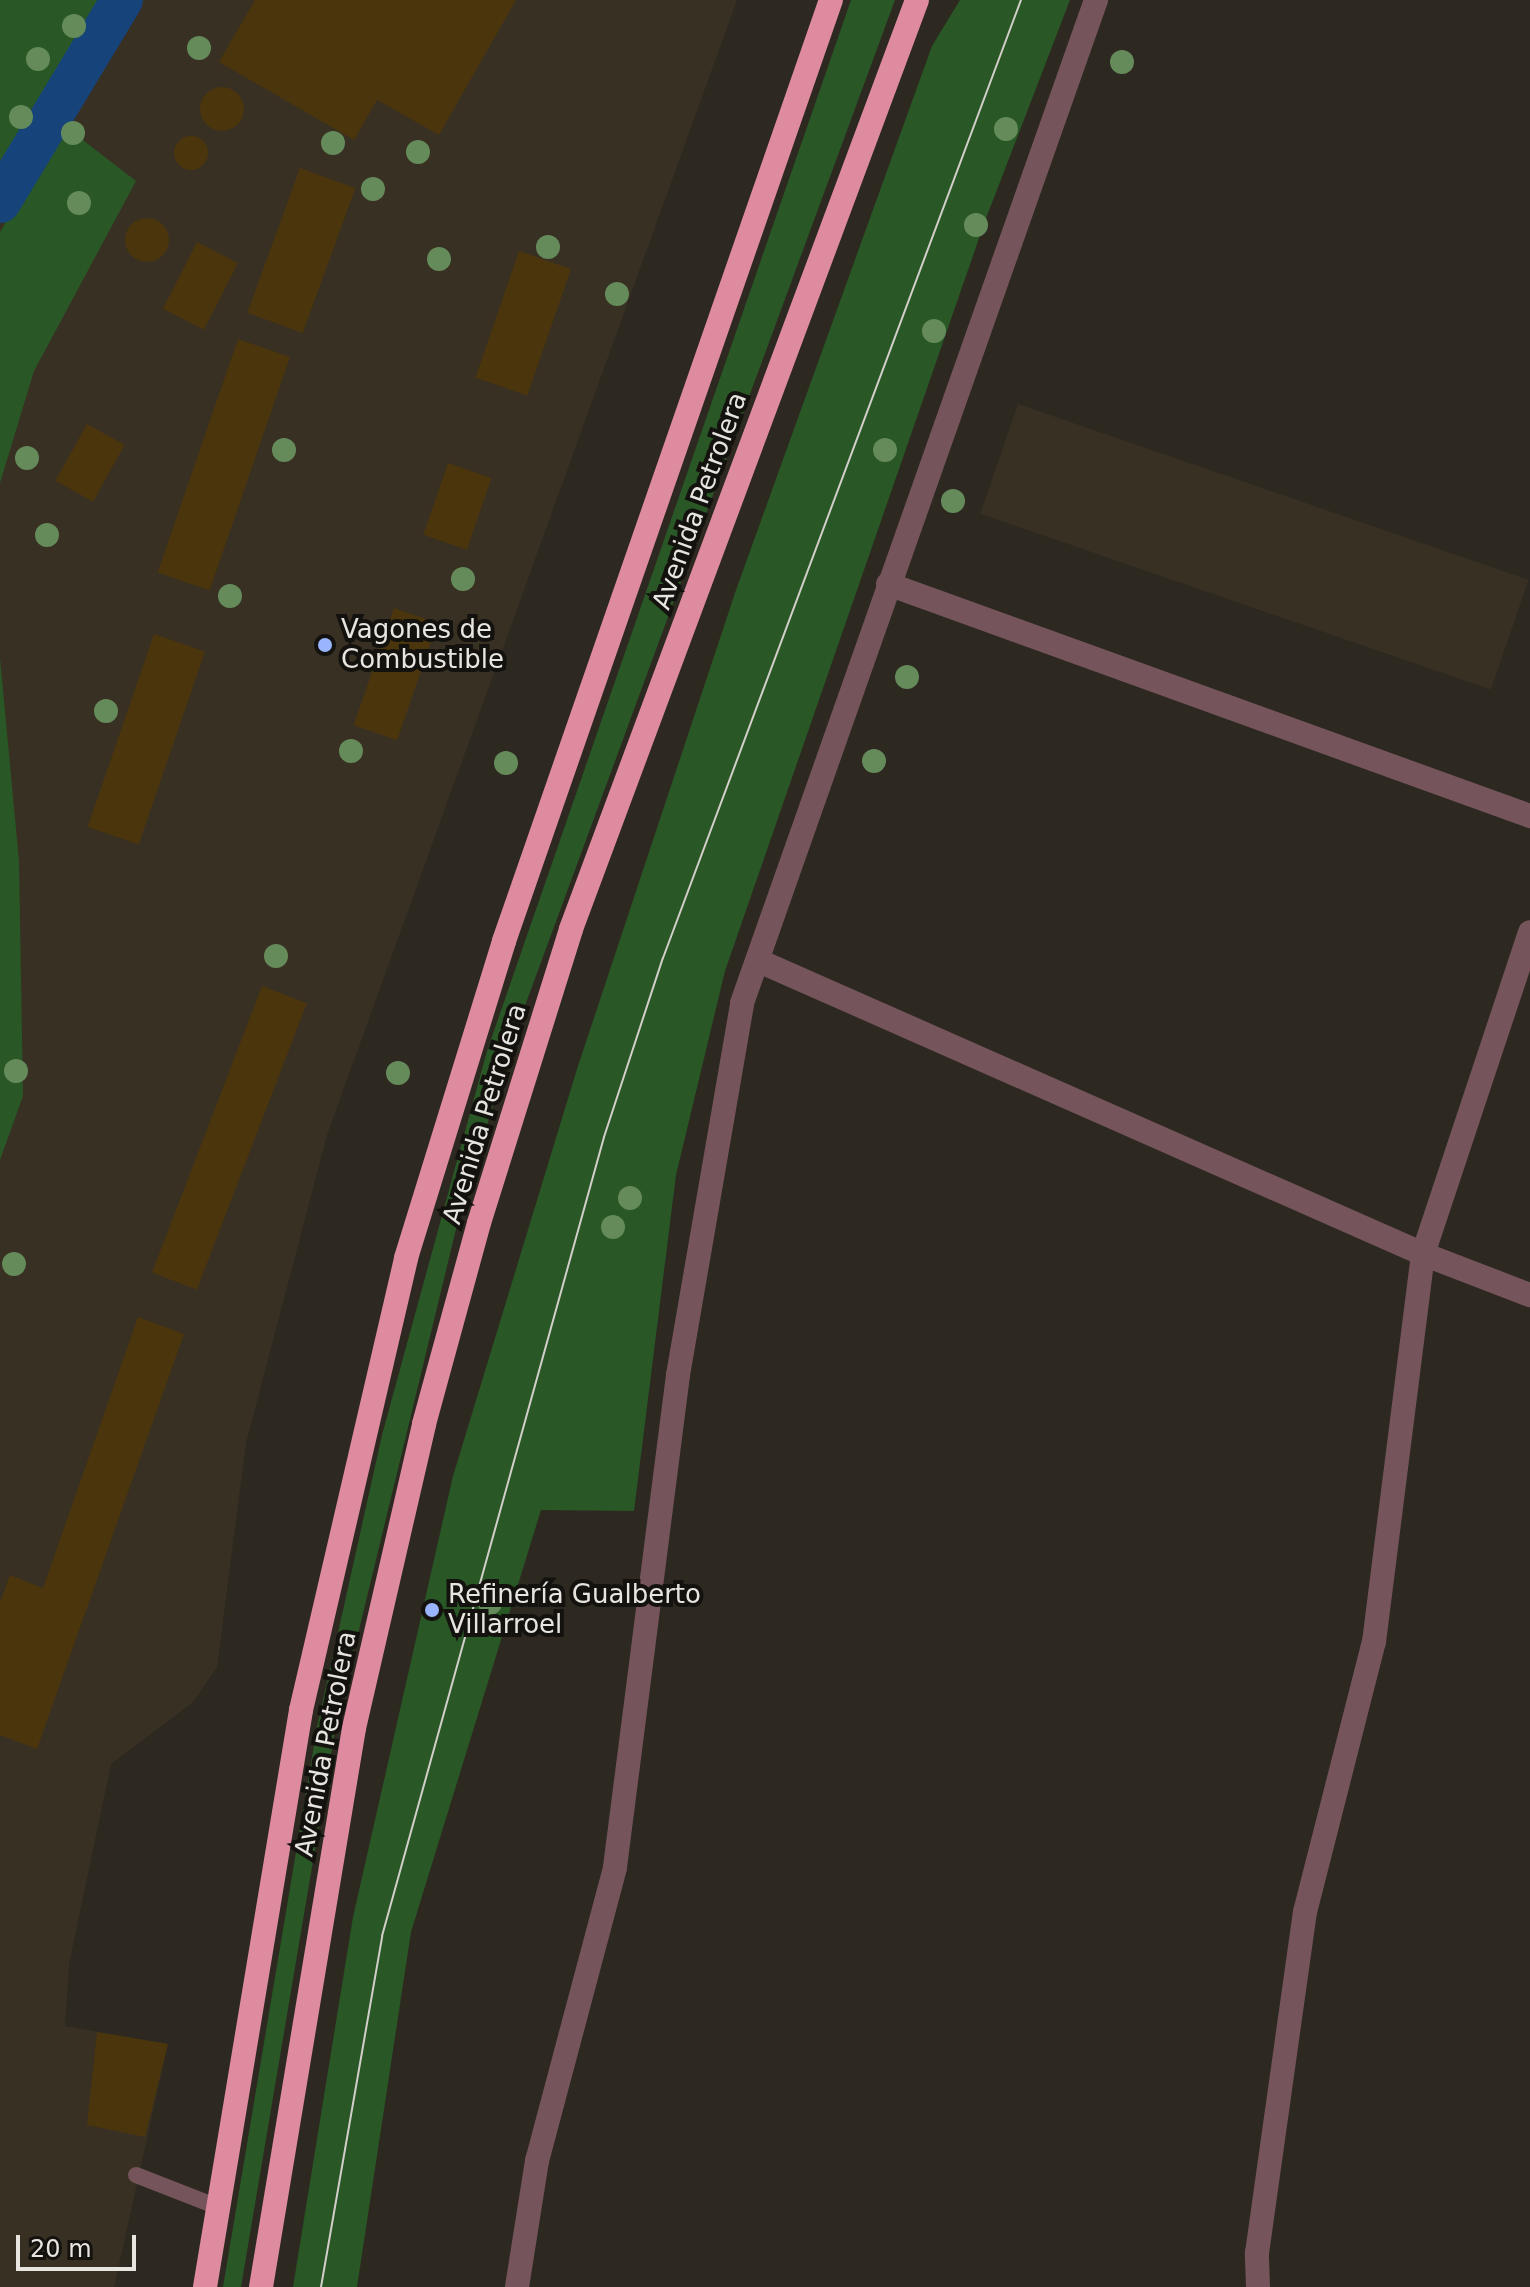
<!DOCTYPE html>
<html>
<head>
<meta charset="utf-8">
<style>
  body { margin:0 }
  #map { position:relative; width:1530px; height:2287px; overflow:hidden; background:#2d2921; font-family:"DejaVu Sans",sans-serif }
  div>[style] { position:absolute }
  .built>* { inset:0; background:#383023; transform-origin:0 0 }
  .green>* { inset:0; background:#295725 }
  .canal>* { height:42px; margin:-21px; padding:0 21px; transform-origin:21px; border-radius:21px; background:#16447a }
  .building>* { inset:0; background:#4a350d; transform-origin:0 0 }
  .round { border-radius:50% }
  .lane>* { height:16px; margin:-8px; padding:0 8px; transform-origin:8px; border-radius:8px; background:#76545b }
  .street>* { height:24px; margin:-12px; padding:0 12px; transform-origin:12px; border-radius:12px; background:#76545b }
  .highway>* { height:24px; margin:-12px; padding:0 12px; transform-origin:12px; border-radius:12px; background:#df8b9f }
  .tram>* { height:2px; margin:-1px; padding:0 1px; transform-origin:1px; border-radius:1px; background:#d2ceca }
  .trees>* { width:24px; height:24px; margin:-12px; border-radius:50%; background:#658b5b }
  .dots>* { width:22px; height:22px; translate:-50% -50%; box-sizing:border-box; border:4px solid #14120e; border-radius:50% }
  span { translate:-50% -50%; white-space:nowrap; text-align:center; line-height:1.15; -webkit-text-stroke:8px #14120e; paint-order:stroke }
  .street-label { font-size:26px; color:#e8e4e0 }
  .poi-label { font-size:26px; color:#e8e4e0 }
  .left { translate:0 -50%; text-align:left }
  .scale { position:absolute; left:16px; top:2235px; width:120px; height:36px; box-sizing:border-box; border:4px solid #e8e4e0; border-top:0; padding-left:10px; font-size:24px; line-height:28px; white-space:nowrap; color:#e8e4e0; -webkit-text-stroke:6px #14120e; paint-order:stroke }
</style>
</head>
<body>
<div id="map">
  <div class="built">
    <i style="clip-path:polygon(0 0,737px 0,327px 1135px,246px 1443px,217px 1667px,193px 1702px,111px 1764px,69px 1964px,65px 2026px,168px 2044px,114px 2287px,0 2287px)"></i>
    <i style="left:1018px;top:404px;width:540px;height:116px;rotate:19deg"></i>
  </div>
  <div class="green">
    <i style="clip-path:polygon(0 0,105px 0,0 181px)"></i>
    <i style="clip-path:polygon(851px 0,895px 0,515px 1033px,458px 1221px,336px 1725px,241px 2287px,223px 2287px,317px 1727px,382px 1435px,487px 1051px)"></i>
    <i style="clip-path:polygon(960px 0,1070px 0,985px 221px,725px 971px,676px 1175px,634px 1511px,541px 1510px,411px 1932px,357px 2287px,293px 2287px,353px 1917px,453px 1476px,577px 1069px,736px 590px,932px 46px)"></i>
    <i style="clip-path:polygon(62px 124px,136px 181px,34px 371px,0 483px,0 232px)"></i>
    <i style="clip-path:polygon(0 658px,19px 861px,23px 1096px,0 1160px)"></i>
  </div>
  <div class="canal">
    <i style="left:0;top:202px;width:236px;rotate:-58.9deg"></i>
  </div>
  <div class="building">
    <i style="clip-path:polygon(255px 0,516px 0,439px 135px,377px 100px,354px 140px,219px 62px)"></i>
    <i class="round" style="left:200px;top:87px;width:44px;height:44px"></i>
    <i class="round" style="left:174px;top:136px;width:34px;height:34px"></i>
    <i style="left:300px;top:168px;width:59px;height:154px;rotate:20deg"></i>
    <i class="round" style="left:125px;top:218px;width:44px;height:44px"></i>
    <i style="left:197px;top:242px;width:46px;height:75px;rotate:27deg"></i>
    <i style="left:519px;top:251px;width:55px;height:134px;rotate:19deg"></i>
    <i style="left:238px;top:339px;width:55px;height:247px;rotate:19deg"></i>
    <i style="left:87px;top:424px;width:43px;height:65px;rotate:29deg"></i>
    <i style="left:448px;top:463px;width:46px;height:76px;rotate:19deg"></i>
    <i style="left:394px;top:608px;width:46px;height:124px;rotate:19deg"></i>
    <i style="left:154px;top:634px;width:54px;height:204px;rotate:19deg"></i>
    <i style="left:262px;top:986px;width:48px;height:307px;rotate:21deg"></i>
    <i style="clip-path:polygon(138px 1317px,184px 1334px,37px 1749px,0 1735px,0 1602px,10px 1575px,43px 1588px)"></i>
    <i style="clip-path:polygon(97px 2032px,168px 2044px,145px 2137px,87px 2125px)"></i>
  </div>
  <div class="lane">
    <i style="left:136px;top:2175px;width:88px;rotate:21.3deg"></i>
  </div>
  <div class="street">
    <i style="left:888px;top:584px;width:683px;rotate:19.87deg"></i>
    <i style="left:759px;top:961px;width:726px;rotate:23.81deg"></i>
    <i style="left:1423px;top:1254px;width:115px;rotate:21deg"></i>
    <i style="left:517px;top:2287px;width:128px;rotate:-81deg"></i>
    <i style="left:537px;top:2161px;width:304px;rotate:-75.1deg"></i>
    <i style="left:615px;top:1867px;width:496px;rotate:-82.7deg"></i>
    <i style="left:678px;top:1375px;width:377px;rotate:-80.2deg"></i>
    <i style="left:742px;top:1003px;width:1064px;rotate:-70.56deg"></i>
    <i style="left:1258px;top:2287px;width:34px;rotate:-92deg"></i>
    <i style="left:1257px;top:2253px;width:344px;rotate:-82deg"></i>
    <i style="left:1305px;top:1912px;width:279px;rotate:-75.7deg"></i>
    <i style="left:1374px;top:1642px;width:391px;rotate:-82.8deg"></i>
    <i style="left:1423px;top:1254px;width:339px;rotate:-71.6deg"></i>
  </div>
  <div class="highway">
    <i style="left:205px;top:2287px;width:585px;rotate:-80.55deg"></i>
    <i style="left:301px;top:1710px;width:464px;rotate:-76.9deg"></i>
    <i style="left:406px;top:1258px;width:332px;rotate:-72.8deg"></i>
    <i style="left:504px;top:941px;width:996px;rotate:-70.84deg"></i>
    <i style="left:261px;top:2287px;width:567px;rotate:-80.55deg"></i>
    <i style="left:354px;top:1728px;width:312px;rotate:-77deg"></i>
    <i style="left:424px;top:1424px;width:208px;rotate:-74.7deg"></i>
    <i style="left:479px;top:1223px;width:308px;rotate:-72.6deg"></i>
    <i style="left:571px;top:929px;width:991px;rotate:-69.57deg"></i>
  </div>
  <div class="tram">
    <i style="left:321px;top:2287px;width:356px;rotate:-80.1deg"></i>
    <i style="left:382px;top:1936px;width:829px;rotate:-74.47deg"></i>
    <i style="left:604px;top:1137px;width:188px;rotate:-71.8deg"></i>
    <i style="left:663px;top:958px;width:1023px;rotate:-69.51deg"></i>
  </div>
  <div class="trees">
    <i style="left:74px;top:26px"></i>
    <i style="left:199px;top:48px"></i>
    <i style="left:38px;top:59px"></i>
    <i style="left:1122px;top:62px"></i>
    <i style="left:21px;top:117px"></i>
    <i style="left:1006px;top:129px"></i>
    <i style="left:73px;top:133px"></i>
    <i style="left:333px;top:143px"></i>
    <i style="left:418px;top:152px"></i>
    <i style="left:373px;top:189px"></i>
    <i style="left:79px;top:203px"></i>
    <i style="left:976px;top:225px"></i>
    <i style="left:548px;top:247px"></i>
    <i style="left:439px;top:259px"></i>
    <i style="left:617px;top:294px"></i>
    <i style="left:934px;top:331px"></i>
    <i style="left:284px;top:450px"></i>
    <i style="left:885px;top:450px"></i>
    <i style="left:27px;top:458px"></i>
    <i style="left:953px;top:501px"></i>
    <i style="left:47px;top:535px"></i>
    <i style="left:463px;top:579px"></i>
    <i style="left:230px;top:596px"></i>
    <i style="left:907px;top:677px"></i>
    <i style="left:106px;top:711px"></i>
    <i style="left:351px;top:751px"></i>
    <i style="left:874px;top:761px"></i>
    <i style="left:506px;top:763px"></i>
    <i style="left:276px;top:956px"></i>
    <i style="left:16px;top:1071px"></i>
    <i style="left:398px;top:1073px"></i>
    <i style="left:630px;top:1198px"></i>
    <i style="left:613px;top:1227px"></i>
    <i style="left:14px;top:1264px"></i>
    <i style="left:490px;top:1603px"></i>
  </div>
  <div class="dots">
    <i style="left:325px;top:645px;background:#9ab5fd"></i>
    <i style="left:432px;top:1610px;background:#9ab5fd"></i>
  </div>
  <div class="street-label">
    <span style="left:700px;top:501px;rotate:-70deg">Avenida Petrolera</span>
    <span style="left:485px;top:1114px;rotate:-73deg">Avenida Petrolera</span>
    <span style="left:326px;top:1744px;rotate:-79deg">Avenida Petrolera</span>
  </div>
  <div class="poi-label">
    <span class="left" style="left:341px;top:645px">Vagones de<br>Combustible</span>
    <span class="left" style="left:448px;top:1610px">Refinería Gualberto<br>Villarroel</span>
  </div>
  <div class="scale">20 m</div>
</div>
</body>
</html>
